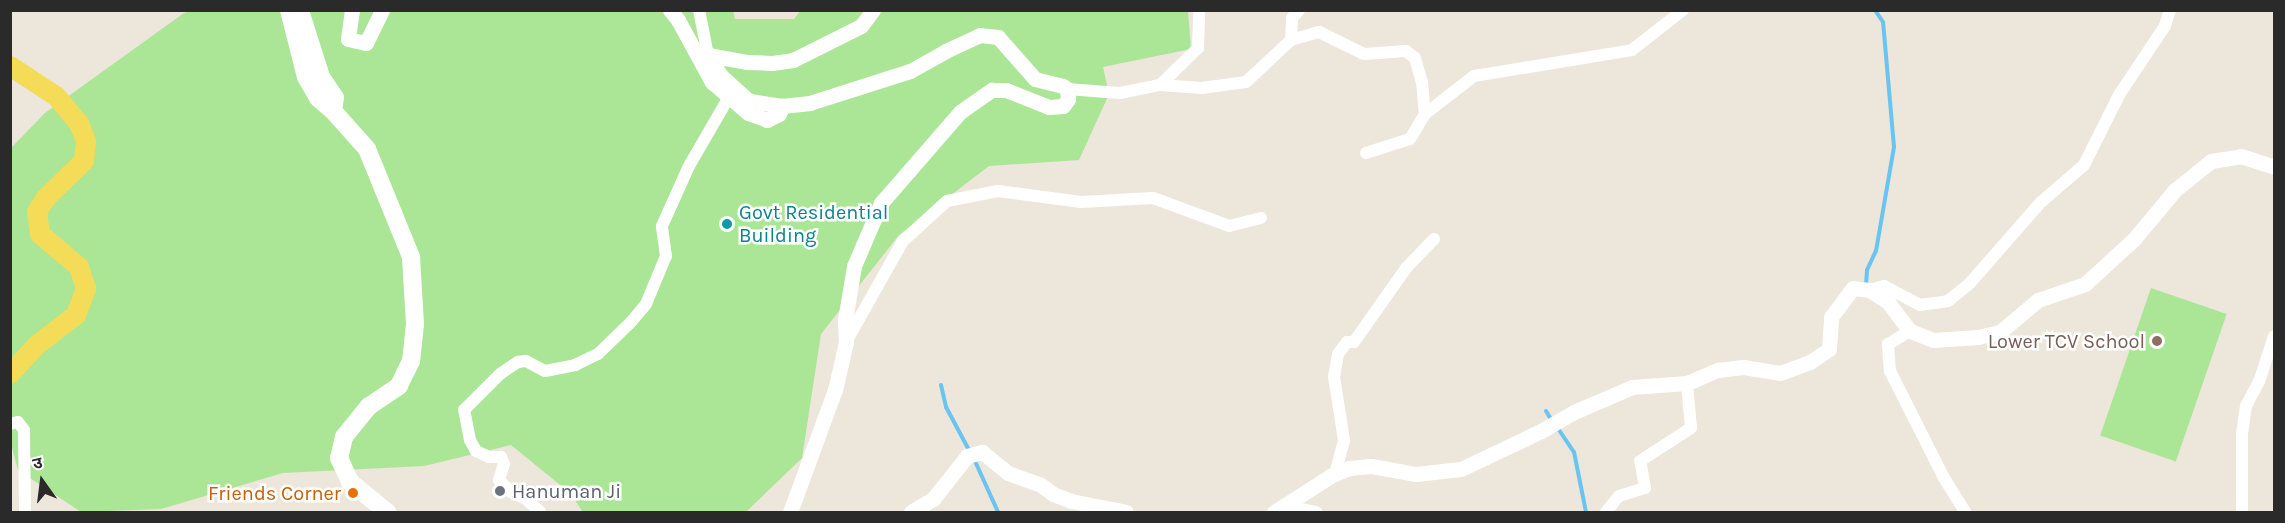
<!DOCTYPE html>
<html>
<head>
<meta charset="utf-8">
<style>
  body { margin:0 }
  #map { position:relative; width:2285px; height:523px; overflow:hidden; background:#ede6db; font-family:Karla,"Noto Sans Devanagari",sans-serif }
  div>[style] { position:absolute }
  .green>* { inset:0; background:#abe596; transform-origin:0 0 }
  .stream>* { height:4px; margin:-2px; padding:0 2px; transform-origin:2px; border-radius:2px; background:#6ac4f2 }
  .minor>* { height:12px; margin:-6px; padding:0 6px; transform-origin:6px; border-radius:6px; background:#fff }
  .tertiary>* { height:15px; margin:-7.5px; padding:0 7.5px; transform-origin:7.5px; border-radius:7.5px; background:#fff }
  .secondary>* { height:18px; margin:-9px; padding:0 9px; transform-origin:9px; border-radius:9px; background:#fff }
  .primary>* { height:20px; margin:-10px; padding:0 10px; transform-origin:10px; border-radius:10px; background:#f5dc58 }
  .dots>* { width:16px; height:16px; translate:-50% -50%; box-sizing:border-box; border:3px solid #fff; border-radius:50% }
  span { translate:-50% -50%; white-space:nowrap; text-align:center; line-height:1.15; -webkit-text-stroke:5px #fff; paint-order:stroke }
  .culture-label { font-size:20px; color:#0d838f }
  .left { translate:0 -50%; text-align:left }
  .education-label { font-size:20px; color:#785e54 }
  .right { translate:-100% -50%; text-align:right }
  .worship-label { font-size:20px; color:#5b616d }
  .food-label { font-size:20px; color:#c56008 }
  .frame { position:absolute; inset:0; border:12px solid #2a2a2a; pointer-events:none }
  .north { position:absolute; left:12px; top:451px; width:60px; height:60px; -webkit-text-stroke:4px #fff; paint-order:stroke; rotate:346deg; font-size:16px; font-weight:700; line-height:24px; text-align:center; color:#2a2a2a }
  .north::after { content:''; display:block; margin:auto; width:21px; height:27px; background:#2a2a2a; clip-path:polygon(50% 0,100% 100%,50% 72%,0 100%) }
</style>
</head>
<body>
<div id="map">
  <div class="green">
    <i style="clip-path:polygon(192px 10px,733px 10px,735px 19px,794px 19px,801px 10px,1188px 11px,1191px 49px,1103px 67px,1109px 94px,1079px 160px,989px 166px,899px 235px,821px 334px,802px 458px,746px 512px,583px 512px,570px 493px,511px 445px,424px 466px,283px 473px,161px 509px,81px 512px,18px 470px,11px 444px,11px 148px,45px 113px,184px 13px)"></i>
    <i style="left:2151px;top:288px;width:80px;height:156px;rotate:19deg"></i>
  </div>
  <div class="stream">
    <i style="left:1866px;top:285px;width:15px;rotate:-86deg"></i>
    <i style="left:1867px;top:270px;width:21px;rotate:-65deg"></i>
    <i style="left:1876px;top:251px;width:106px;rotate:-80.2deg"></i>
    <i style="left:1894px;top:147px;width:125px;rotate:-95deg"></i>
    <i style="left:1883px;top:22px;width:14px;rotate:-124deg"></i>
    <i style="left:941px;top:385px;width:23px;rotate:77deg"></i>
    <i style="left:946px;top:407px;width:51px;rotate:61.9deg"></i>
    <i style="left:1546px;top:411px;width:12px;rotate:59deg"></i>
    <i style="left:1557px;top:427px;width:30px;rotate:56deg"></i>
    <i style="left:1574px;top:452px;width:61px;rotate:78.7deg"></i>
    <i style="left:974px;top:459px;width:58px;rotate:65.6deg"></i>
  </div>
  <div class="minor">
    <i style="left:699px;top:10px;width:46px;rotate:78.7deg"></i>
    <i style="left:1291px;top:40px;width:29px;rotate:-16deg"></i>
    <i style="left:1319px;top:32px;width:50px;rotate:26.1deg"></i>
    <i style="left:1364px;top:54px;width:42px;rotate:-4.1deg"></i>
    <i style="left:1406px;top:51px;width:11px;rotate:38deg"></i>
    <i style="left:1415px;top:58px;width:25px;rotate:74deg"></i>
    <i style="left:1422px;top:82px;width:32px;rotate:85deg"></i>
    <i style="left:1160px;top:85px;width:53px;rotate:-44.2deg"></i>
    <i style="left:1198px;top:48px;width:38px;rotate:-88deg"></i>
    <i style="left:1067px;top:89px;width:53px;rotate:4.3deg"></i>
    <i style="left:1120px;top:93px;width:41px;rotate:-11.3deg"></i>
    <i style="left:1160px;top:85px;width:42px;rotate:4.1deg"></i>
    <i style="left:1202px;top:88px;width:44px;rotate:-7.8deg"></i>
    <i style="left:1246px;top:82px;width:62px;rotate:-43deg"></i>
    <i style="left:1291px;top:40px;width:22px;rotate:-87deg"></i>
    <i style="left:1292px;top:18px;width:11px;rotate:-49deg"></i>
    <i style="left:1366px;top:153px;width:46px;rotate:-17.7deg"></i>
    <i style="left:1410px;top:139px;width:29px;rotate:-59deg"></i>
    <i style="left:1425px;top:114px;width:62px;rotate:-37.8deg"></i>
    <i style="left:1474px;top:76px;width:160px;rotate:-9.3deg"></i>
    <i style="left:1632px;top:50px;width:65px;rotate:-38.1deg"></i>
    <i style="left:1869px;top:290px;width:16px;rotate:-15deg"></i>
    <i style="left:1884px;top:286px;width:41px;rotate:27.8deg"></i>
    <i style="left:1920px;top:305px;width:28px;rotate:-8deg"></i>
    <i style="left:1948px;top:301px;width:28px;rotate:-39deg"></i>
    <i style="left:1970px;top:283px;width:106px;rotate:-48.8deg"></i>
    <i style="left:2040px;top:203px;width:58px;rotate:-40.8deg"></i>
    <i style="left:2084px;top:165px;width:78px;rotate:-63.4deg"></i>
    <i style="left:2119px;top:95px;width:83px;rotate:-56.3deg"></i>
    <i style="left:2165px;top:26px;width:17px;rotate:-73deg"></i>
    <i style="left:1910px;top:331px;width:26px;rotate:149deg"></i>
    <i style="left:1888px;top:344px;width:27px;rotate:86deg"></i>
    <i style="left:1890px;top:371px;width:120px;rotate:63.2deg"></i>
    <i style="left:1944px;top:478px;width:40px;rotate:58deg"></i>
    <i style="left:846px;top:342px;width:116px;rotate:-60.6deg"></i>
    <i style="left:903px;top:241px;width:59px;rotate:-42.3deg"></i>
    <i style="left:947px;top:201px;width:52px;rotate:-11.1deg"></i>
    <i style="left:998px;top:191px;width:84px;rotate:7.5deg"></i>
    <i style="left:1081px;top:202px;width:72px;rotate:-3.2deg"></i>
    <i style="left:1153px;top:198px;width:81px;rotate:20.2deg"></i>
    <i style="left:1229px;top:226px;width:33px;rotate:-14deg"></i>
    <i style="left:10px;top:424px;width:8px;rotate:-14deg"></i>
    <i style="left:18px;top:422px;width:10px;rotate:53deg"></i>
    <i style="left:24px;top:430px;width:82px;rotate:89.3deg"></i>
    <i style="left:1335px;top:474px;width:35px;rotate:-75deg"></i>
    <i style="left:1344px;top:440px;width:64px;rotate:-99deg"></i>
    <i style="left:1334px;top:377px;width:23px;rotate:-80deg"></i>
    <i style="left:1338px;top:354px;width:15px;rotate:-53deg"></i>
    <i style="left:1347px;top:342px;width:7px"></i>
    <i style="left:1354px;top:342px;width:92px;rotate:-54.8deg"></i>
    <i style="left:1407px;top:267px;width:39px;rotate:-46deg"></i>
    <i style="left:1287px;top:506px;width:30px;rotate:12deg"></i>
    <i style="left:540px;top:512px;width:19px;rotate:-137deg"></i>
    <i style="left:526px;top:499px;width:17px;rotate:-155deg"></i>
    <i style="left:511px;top:492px;width:17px;rotate:-135deg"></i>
    <i style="left:499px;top:480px;width:17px;rotate:-73deg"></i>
    <i style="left:504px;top:464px;width:8px;rotate:-113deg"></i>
    <i style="left:501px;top:457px;width:12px;rotate:180deg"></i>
    <i style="left:489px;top:457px;width:14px;rotate:-155deg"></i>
    <i style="left:476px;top:451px;width:13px;rotate:-119deg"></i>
    <i style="left:470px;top:440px;width:31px;rotate:-101deg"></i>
    <i style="left:464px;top:410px;width:51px;rotate:-45deg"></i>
    <i style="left:500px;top:374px;width:22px;rotate:-34deg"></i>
    <i style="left:518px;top:362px;width:8px;rotate:-7deg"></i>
    <i style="left:526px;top:361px;width:21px;rotate:28deg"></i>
    <i style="left:545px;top:371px;width:31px;rotate:-11deg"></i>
    <i style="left:575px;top:365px;width:25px;rotate:-26deg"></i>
    <i style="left:598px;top:354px;width:46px;rotate:-44.1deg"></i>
    <i style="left:631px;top:322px;width:23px;rotate:-50deg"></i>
    <i style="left:646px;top:304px;width:52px;rotate:-67.4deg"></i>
    <i style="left:666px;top:256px;width:30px;rotate:-98deg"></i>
    <i style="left:662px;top:226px;width:66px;rotate:-65.8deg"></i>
    <i style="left:689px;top:166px;width:80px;rotate:-59.9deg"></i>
    <i style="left:1606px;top:512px;width:21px;rotate:-51deg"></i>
    <i style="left:1619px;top:496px;width:27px;rotate:-17deg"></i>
    <i style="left:1645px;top:488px;width:27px;rotate:-100deg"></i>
    <i style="left:1640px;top:461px;width:61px;rotate:-32.9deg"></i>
    <i style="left:1691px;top:428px;width:45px;rotate:-95.1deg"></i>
    <i style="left:2242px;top:512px;width:78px;rotate:-90deg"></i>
    <i style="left:2242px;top:434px;width:28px;rotate:-82deg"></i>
    <i style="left:2246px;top:406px;width:27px;rotate:-62deg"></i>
    <i style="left:2259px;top:382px;width:48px;rotate:-71.9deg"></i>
  </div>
  <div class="tertiary">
    <i style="left:301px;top:10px;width:69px;rotate:72.3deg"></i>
    <i style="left:322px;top:76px;width:25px;rotate:56deg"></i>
    <i style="left:336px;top:97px;width:15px;rotate:98deg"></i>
    <i style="left:352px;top:10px;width:29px;rotate:98deg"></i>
    <i style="left:348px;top:39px;width:18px;rotate:13deg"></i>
    <i style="left:366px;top:43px;width:37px;rotate:-64deg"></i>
    <i style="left:670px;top:10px;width:13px;rotate:51deg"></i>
    <i style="left:678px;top:20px;width:71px;rotate:61.3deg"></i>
    <i style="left:712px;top:82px;width:48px;rotate:40.7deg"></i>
    <i style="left:748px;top:113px;width:20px;rotate:20deg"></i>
    <i style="left:767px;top:120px;width:13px;rotate:-27deg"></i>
    <i style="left:779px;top:114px;width:9px;rotate:-69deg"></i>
    <i style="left:790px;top:512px;width:130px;rotate:-69.8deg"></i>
    <i style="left:835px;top:390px;width:49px;rotate:-77.1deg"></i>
    <i style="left:846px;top:342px;width:22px;rotate:-93deg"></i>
    <i style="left:845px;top:320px;width:55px;rotate:-80.5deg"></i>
    <i style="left:854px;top:266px;width:69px;rotate:-66.8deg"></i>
    <i style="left:881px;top:203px;width:121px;rotate:-49deg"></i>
    <i style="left:960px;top:112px;width:39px;rotate:-35deg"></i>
    <i style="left:992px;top:90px;width:14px"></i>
    <i style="left:1006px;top:90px;width:46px;rotate:21.6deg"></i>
    <i style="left:1049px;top:107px;width:14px;rotate:-4deg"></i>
    <i style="left:1063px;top:106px;width:9px;rotate:-54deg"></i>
    <i style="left:1068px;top:99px;width:10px;rotate:-96deg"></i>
    <i style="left:1067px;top:89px;width:5px;rotate:-143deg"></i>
    <i style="left:1063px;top:86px;width:29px;rotate:-166deg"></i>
    <i style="left:1035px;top:79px;width:56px;rotate:-131.4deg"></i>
    <i style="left:998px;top:37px;width:18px;rotate:-174deg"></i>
    <i style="left:980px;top:35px;width:38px;rotate:155deg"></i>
    <i style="left:946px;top:51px;width:41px;rotate:150.9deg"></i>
    <i style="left:910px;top:71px;width:105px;rotate:162.3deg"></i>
    <i style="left:810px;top:103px;width:28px;rotate:174deg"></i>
    <i style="left:782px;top:106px;width:33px;rotate:-171deg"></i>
    <i style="left:749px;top:101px;width:38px;rotate:-138deg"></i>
    <i style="left:721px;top:76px;width:25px;rotate:-122deg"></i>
    <i style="left:708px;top:55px;width:39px;rotate:10deg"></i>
    <i style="left:746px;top:62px;width:26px;rotate:2deg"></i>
    <i style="left:772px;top:63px;width:21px;rotate:-8deg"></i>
    <i style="left:793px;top:60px;width:76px;rotate:-26.6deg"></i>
    <i style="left:861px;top:26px;width:20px;rotate:-53deg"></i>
    <i style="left:911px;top:512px;width:26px;rotate:-31deg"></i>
    <i style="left:933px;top:499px;width:55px;rotate:-51.7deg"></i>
    <i style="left:967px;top:456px;width:16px;rotate:-15deg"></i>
    <i style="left:982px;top:452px;width:33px;rotate:39deg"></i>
    <i style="left:1008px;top:473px;width:35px;rotate:20deg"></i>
    <i style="left:1041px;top:485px;width:15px;rotate:37deg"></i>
    <i style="left:1053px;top:494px;width:19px;rotate:21deg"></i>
    <i style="left:1071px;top:501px;width:56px;rotate:11.3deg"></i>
    <i style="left:1274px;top:512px;width:69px;rotate:-32.5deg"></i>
    <i style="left:1332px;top:475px;width:18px;rotate:-22deg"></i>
    <i style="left:1349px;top:468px;width:22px;rotate:-5deg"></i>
    <i style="left:1371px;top:466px;width:46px;rotate:10.1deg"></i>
    <i style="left:1416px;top:474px;width:45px;rotate:-6.3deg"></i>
    <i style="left:1461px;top:469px;width:89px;rotate:-25.4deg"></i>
    <i style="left:1541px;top:431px;width:38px;rotate:-30deg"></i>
    <i style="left:1574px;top:412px;width:63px;rotate:-23.3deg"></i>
    <i style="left:1632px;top:387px;width:55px;rotate:-4.2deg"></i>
    <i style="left:1687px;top:383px;width:34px;rotate:-23deg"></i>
    <i style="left:1718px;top:370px;width:25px;rotate:-7deg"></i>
    <i style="left:1743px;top:367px;width:37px;rotate:9deg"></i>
    <i style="left:1780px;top:373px;width:32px;rotate:-20deg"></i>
    <i style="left:1810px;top:362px;width:23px;rotate:-34deg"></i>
    <i style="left:1829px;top:349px;width:32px;rotate:-86deg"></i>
    <i style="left:1831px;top:317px;width:36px;rotate:-53deg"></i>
    <i style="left:1853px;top:288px;width:16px;rotate:7deg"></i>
    <i style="left:1869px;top:290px;width:22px;rotate:32deg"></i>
    <i style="left:1888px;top:302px;width:36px;rotate:53deg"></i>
    <i style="left:1910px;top:331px;width:25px;rotate:21deg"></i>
    <i style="left:1933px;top:340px;width:45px;rotate:-3.8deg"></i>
    <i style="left:1978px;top:337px;width:23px;rotate:-13deg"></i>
    <i style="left:2000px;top:332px;width:50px;rotate:-40.1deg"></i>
    <i style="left:2038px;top:300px;width:50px;rotate:-18.8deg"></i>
    <i style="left:2085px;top:284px;width:67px;rotate:-42.6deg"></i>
    <i style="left:2134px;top:239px;width:64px;rotate:-50.1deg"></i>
    <i style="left:2175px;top:190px;width:46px;rotate:-38.9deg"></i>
    <i style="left:2211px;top:161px;width:30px;rotate:-9deg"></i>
    <i style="left:2241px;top:156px;width:35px;rotate:18deg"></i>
  </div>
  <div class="secondary">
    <i style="left:289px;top:10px;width:69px;rotate:75.8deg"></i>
    <i style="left:306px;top:77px;width:24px;rotate:60deg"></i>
    <i style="left:318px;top:98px;width:21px;rotate:41deg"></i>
    <i style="left:334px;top:112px;width:50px;rotate:48.3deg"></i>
    <i style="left:367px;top:149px;width:117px;rotate:67.8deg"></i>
    <i style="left:411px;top:257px;width:67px;rotate:86.6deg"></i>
    <i style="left:415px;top:324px;width:37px;rotate:96deg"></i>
    <i style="left:411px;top:361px;width:28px;rotate:116deg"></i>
    <i style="left:399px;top:386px;width:36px;rotate:146deg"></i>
    <i style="left:369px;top:406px;width:40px;rotate:129deg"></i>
    <i style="left:344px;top:437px;width:22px;rotate:103deg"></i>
    <i style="left:339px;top:458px;width:26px;rotate:65deg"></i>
    <i style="left:350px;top:482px;width:48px;rotate:39deg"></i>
  </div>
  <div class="primary">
    <i style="left:10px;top:66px;width:55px;rotate:33.1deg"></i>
    <i style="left:56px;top:96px;width:35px;rotate:50deg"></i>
    <i style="left:79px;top:123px;width:19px;rotate:69deg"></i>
    <i style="left:86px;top:141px;width:20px;rotate:96deg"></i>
    <i style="left:84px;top:161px;width:53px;rotate:135.8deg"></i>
    <i style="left:46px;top:198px;width:17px;rotate:123deg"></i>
    <i style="left:37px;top:212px;width:22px;rotate:82deg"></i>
    <i style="left:40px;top:234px;width:51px;rotate:40.2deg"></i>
    <i style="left:79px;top:267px;width:23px;rotate:72deg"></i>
    <i style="left:86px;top:289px;width:28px;rotate:111deg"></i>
    <i style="left:76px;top:315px;width:49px;rotate:142.4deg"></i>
    <i style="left:37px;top:345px;width:40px;rotate:133deg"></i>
  </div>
  <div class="dots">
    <i style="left:727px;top:224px;background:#0f9aa8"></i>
    <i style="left:2157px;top:341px;background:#8d6e63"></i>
    <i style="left:500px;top:491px;background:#6b7280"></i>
    <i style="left:353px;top:493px;background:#e8710a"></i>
  </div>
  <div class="culture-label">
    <span class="left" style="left:739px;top:224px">Govt Residential<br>Building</span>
  </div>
  <div class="education-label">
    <span class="right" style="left:2145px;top:341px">Lower TCV School</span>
  </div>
  <div class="worship-label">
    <span class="left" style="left:512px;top:491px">Hanuman Ji</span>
  </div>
  <div class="food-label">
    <span class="right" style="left:341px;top:493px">Friends Corner</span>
  </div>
  <div class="frame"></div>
  <div class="north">उ</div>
</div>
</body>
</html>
